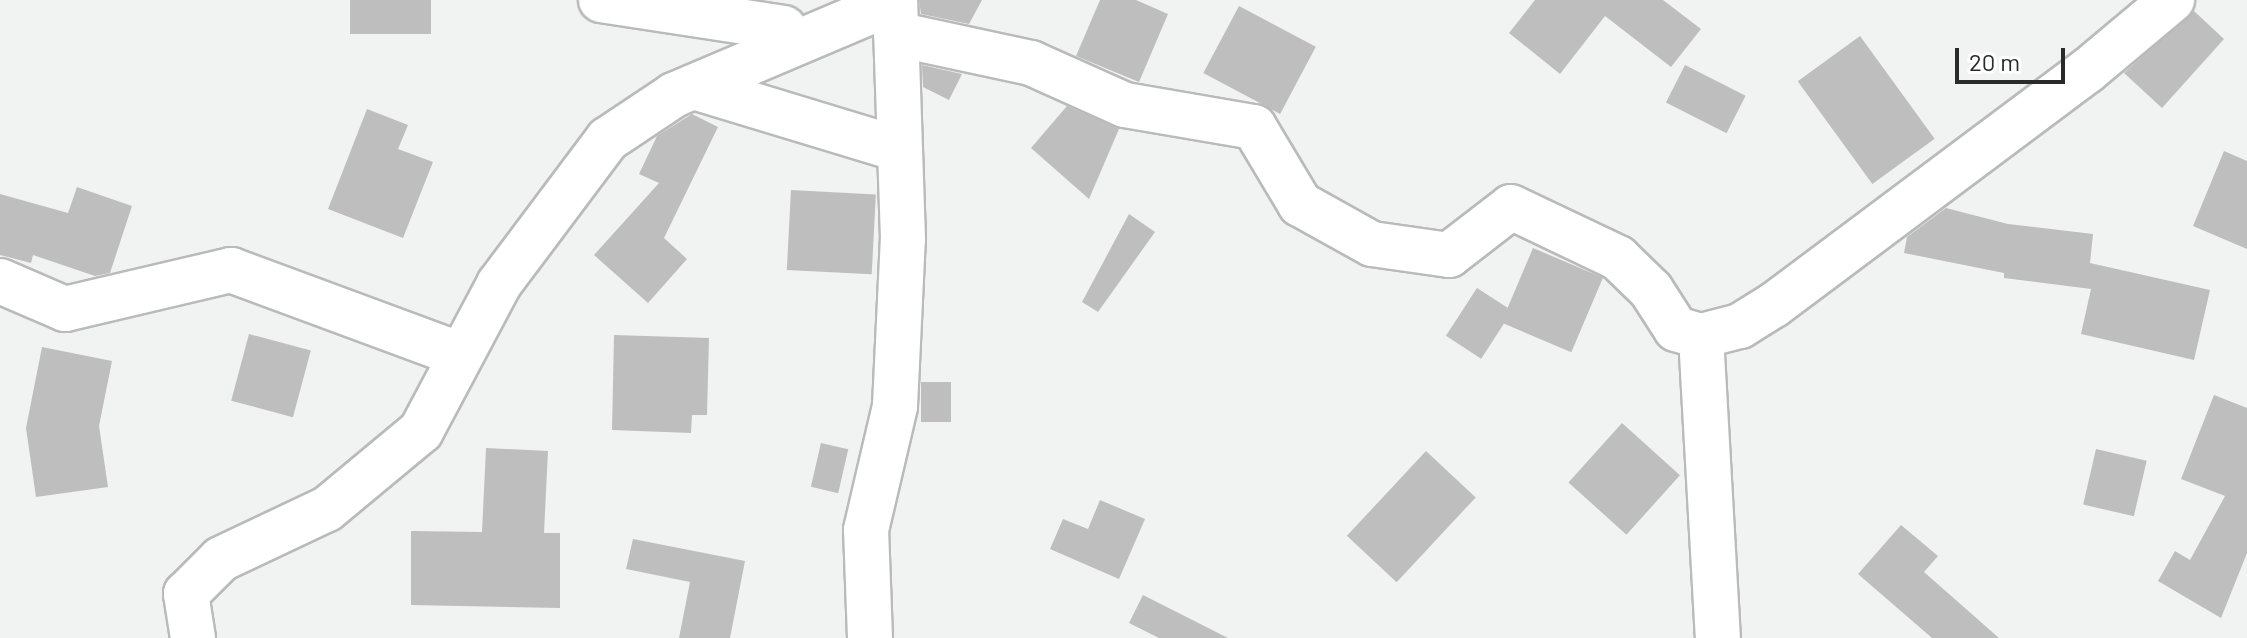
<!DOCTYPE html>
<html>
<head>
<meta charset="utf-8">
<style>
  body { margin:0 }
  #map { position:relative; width:2247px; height:638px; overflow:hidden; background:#f1f2f2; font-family:Barlow,sans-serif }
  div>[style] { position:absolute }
  .building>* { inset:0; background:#bfbebf; transform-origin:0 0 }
  .roads { filter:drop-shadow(2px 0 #b9babb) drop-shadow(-2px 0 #b9babb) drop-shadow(0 2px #b9babb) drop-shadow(0 -2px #b9babb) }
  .minor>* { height:44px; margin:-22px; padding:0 22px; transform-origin:22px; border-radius:22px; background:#fff }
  span { translate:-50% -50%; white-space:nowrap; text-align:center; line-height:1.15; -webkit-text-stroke:6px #fff; paint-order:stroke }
  .scale { position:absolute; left:1955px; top:48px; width:110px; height:36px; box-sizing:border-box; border:4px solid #2a2a2b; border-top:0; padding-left:10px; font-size:24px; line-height:28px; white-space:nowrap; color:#2a2a2b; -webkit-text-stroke:6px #fff; paint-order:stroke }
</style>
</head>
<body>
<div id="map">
  <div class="building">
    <i style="left:350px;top:0;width:81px;height:34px"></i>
    <i style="clip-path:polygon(919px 0,982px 0,969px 24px,921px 14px)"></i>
    <i style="clip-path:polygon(1100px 0,1136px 0,1168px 14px,1139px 82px,1076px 56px)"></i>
    <i style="clip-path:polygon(1535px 0,1663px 0,1701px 29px,1671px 67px,1605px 16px,1560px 74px,1509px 33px)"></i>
    <i style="left:1239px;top:6px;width:87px;height:76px;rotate:28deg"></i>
    <i style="clip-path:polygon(2194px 11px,2224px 39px,2162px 108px,2124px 73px)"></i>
    <i style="left:1860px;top:36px;width:127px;height:77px;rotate:54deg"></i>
    <i style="clip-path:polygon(922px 65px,962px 74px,949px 100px,923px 87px)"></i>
    <i style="left:1685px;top:65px;width:68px;height:42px;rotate:27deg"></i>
    <i style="clip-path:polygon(1067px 106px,1119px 129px,1089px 199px,1031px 148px)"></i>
    <i style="clip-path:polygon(367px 109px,408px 125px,398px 149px,433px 162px,403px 238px,328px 209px)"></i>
    <i style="clip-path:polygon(692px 114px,718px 127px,664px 238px,687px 259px,648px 303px,594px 255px,659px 183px,639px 174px,657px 136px)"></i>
    <i style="clip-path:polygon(2224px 151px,2247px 161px,2247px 249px,2193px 226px)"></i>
    <i style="clip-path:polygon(77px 187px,132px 206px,110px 273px,95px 276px,33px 255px,31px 263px,0 255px,0 194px,68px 213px)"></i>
    <i style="left:791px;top:190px;width:85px;height:80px;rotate:3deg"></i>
    <i style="clip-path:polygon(1946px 208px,2008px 224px,2093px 234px,2090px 263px,2210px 290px,2194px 360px,2081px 334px,2091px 289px,2004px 278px,2004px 273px,1904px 253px,1907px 237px)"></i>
    <i style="clip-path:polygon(1129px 214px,1155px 232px,1098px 312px,1082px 302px)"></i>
    <i style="left:1533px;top:248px;width:76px;height:81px;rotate:23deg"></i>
    <i style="left:1477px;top:288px;width:42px;height:57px;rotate:33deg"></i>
    <i style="left:249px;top:334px;width:64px;height:69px;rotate:15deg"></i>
    <i style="clip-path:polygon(614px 335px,709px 338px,707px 415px,692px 415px,691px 433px,612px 430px)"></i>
    <i style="clip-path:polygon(42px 347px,112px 361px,99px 426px,108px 487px,36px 497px,26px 428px)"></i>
    <i style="left:921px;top:382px;width:30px;height:40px"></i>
    <i style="clip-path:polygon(2214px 395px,2247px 408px,2247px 553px,2221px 618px,2158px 581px,2175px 551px,2190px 560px,2225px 496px,2181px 479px)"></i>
    <i style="left:1622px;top:423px;width:78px;height:80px;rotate:42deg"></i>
    <i style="left:821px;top:443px;width:28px;height:45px;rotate:13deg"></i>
    <i style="clip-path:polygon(486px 448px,548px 451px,544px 533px,560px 533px,560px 608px,411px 605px,411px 531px,482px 532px)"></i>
    <i style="left:2096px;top:449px;width:52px;height:57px;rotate:13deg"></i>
    <i style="left:1426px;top:451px;width:68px;height:116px;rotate:43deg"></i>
    <i style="clip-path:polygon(1100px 500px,1145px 519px,1119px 579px,1050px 549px,1063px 519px,1088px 529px)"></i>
    <i style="clip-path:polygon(1901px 525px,1938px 556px,1924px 572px,1999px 638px,1932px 638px,1858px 574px)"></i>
    <i style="clip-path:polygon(633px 539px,745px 561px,730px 638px,679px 638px,690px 582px,626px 569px)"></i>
    <i style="clip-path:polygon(1143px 595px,1228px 638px,1159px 638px,1129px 623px)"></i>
  </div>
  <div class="roads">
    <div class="minor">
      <i style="left:601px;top:0;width:185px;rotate:8.7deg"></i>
      <i style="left:896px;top:34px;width:138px;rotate:12.1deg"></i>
      <i style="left:1031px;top:63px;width:103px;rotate:24.1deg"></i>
      <i style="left:1125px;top:105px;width:131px;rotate:9.7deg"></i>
      <i style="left:1254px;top:127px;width:90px;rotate:59.1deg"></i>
      <i style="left:1300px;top:204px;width:82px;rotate:29.1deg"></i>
      <i style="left:1372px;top:244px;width:78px;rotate:8.1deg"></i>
      <i style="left:1449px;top:255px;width:78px;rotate:-37.7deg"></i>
      <i style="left:1511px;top:207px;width:119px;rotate:25.5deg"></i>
      <i style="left:1618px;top:258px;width:46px;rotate:44.1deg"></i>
      <i style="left:1651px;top:290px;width:46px;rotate:57.3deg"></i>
      <i style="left:1676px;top:329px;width:26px;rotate:16deg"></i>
      <i style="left:1701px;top:336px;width:40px;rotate:-14.4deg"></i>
      <i style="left:1740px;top:326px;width:40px;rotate:-32deg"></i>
      <i style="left:1774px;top:305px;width:391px;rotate:-36.8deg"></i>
      <i style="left:2087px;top:71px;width:111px;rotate:-39.9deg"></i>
      <i style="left:694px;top:87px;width:213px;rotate:16.9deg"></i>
      <i style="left:0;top:281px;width:71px;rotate:23.3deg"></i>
      <i style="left:65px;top:309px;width:171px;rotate:-13.2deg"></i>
      <i style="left:231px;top:270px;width:245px;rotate:20.3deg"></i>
      <i style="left:1701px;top:336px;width:302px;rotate:86.8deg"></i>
      <i style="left:193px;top:638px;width:45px;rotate:-99deg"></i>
      <i style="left:186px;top:594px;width:49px;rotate:-45deg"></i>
      <i style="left:221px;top:559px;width:117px;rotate:-25.3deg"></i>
      <i style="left:327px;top:509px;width:122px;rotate:-39.7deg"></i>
      <i style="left:421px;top:431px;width:166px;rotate:-62deg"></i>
      <i style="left:499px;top:284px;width:181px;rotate:-53.1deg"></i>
      <i style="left:608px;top:139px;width:79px;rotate:-33.7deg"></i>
      <i style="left:674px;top:95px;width:240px;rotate:-23deg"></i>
      <i style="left:870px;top:638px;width:108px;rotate:-92.1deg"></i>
      <i style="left:866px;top:530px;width:127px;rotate:-76.8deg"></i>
      <i style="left:895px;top:406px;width:167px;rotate:-87.3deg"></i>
      <i style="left:903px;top:239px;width:235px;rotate:-91.9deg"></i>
    </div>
  </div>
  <div class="scale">20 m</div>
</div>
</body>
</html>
